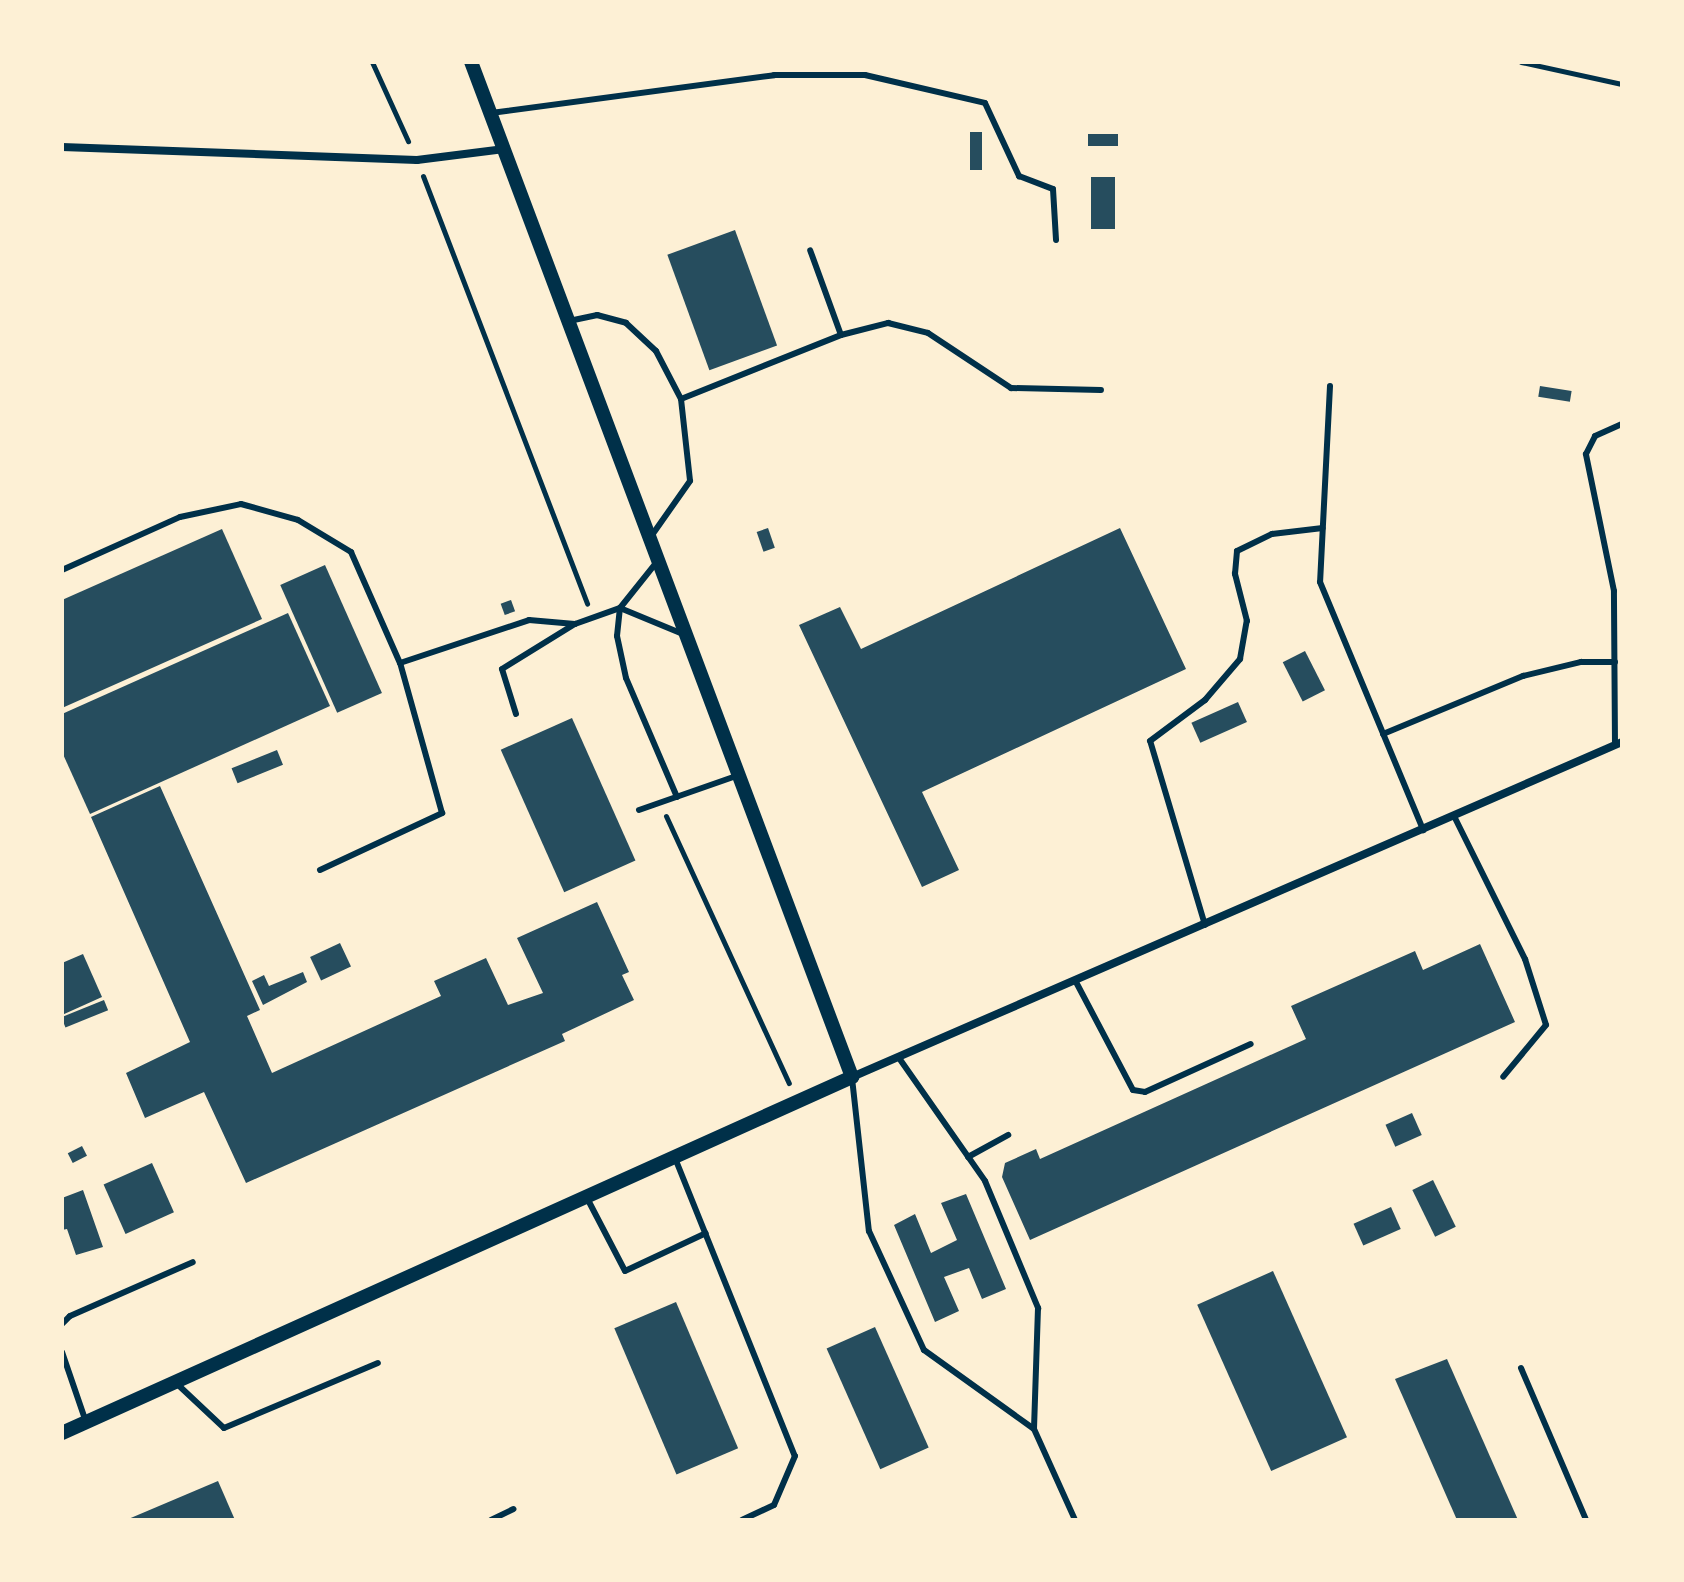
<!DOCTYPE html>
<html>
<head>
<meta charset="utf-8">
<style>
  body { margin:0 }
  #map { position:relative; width:1684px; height:1582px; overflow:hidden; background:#fdf0d5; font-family:Montserrat,sans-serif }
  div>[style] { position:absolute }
  .building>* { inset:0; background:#264d5e; transform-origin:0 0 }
  .path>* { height:5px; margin:-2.5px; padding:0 2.5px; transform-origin:2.5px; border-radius:2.5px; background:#003049 }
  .service>* { height:6px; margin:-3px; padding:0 3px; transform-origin:3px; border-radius:3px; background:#003049 }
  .minor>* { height:8px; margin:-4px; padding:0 4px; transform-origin:4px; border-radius:4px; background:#003049 }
  .tertiary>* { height:14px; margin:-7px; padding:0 7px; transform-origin:7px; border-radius:7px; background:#003049 }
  span { translate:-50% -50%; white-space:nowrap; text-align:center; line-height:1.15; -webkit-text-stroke:6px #fdf0d5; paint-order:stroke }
  .frame { position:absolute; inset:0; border:64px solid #fdf0d5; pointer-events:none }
</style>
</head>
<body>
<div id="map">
  <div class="building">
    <i style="left:970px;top:132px;width:12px;height:38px"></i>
    <i style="left:1088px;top:134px;width:30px;height:12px"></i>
    <i style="left:1091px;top:177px;width:24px;height:52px"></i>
    <i style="left:735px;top:230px;width:123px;height:72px;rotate:70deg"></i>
    <i style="left:1540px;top:386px;width:32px;height:11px;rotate:9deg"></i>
    <i style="left:768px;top:528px;width:21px;height:12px;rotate:71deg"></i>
    <i style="clip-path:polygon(1120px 528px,1186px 669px,922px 792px,959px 870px,922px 887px,799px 625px,840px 607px,861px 649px)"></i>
    <i style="clip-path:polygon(222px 529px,262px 619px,62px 708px,62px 600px)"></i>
    <i style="left:325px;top:565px;width:140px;height:49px;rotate:66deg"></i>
    <i style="left:511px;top:600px;width:12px;height:11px;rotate:70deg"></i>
    <i style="clip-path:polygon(288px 613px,330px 706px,90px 814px,62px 752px,62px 714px)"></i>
    <i style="left:1305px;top:651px;width:44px;height:25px;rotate:63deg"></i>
    <i style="left:1238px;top:702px;width:22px;height:51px;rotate:66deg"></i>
    <i style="left:572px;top:718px;width:156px;height:78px;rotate:66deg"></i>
    <i style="left:277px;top:750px;width:16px;height:49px;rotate:68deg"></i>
    <i style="clip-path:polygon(160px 786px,260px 1010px,247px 1016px,272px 1073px,441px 996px,434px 981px,486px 958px,508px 1005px,543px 993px,517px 938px,597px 902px,629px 972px,622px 975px,634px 1000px,562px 1034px,565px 1041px,246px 1183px,204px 1092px,145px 1118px,126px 1073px,190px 1042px,91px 817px)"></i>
    <i style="left:340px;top:943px;width:26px;height:33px;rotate:65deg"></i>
    <i style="clip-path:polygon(1480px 944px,1515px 1022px,1030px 1240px,1002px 1177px,1005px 1163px,1036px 1149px,1040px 1159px,1306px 1039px,1291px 1006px,1415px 951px,1423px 970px)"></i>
    <i style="clip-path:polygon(83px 954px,102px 997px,62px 1015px,62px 963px)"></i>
    <i style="clip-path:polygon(303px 972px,307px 982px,263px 1005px,252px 981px,264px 975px,269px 986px)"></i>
    <i style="left:104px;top:1000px;width:11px;height:46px;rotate:68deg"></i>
    <i style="left:1412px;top:1113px;width:24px;height:29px;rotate:66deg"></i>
    <i style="left:82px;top:1146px;width:11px;height:16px;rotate:63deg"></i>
    <i style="left:152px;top:1163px;width:54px;height:53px;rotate:66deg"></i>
    <i style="left:1433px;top:1180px;width:52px;height:23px;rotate:64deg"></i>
    <i style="clip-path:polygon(83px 1190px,103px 1247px,76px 1255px,67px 1229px,62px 1230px,62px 1198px)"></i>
    <i style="clip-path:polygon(966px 1194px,1006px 1289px,982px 1299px,969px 1268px,944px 1277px,959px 1311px,935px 1322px,894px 1225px,915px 1214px,931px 1253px,957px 1240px,941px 1203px)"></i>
    <i style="left:1391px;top:1207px;width:24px;height:41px;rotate:66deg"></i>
    <i style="left:1273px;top:1271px;width:182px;height:83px;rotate:66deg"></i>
    <i style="left:676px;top:1302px;width:159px;height:67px;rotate:67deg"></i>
    <i style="left:875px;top:1327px;width:132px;height:53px;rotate:66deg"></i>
    <i style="clip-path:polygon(1447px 1359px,1518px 1520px,1457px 1520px,1395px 1379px)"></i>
    <i style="clip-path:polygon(218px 1481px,235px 1520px,126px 1520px)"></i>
  </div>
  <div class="path">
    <i style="left:372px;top:62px;width:87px;rotate:65.5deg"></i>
    <i style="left:1521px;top:62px;width:103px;rotate:12.3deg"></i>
    <i style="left:423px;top:176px;width:458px;rotate:69deg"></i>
    <i style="left:666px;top:816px;width:294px;rotate:65.3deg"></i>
  </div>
  <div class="service">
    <i style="left:491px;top:113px;width:286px;rotate:-7.6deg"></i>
    <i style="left:774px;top:75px;width:91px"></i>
    <i style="left:865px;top:75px;width:123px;rotate:13.1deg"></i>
    <i style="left:985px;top:103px;width:81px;rotate:65deg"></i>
    <i style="left:1019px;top:176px;width:36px;rotate:21deg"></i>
    <i style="left:1053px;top:189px;width:51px;rotate:86.6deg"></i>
    <i style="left:569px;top:321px;width:29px;rotate:-12deg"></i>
    <i style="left:597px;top:315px;width:30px;rotate:15deg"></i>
    <i style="left:626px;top:323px;width:41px;rotate:43deg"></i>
    <i style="left:656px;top:351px;width:54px;rotate:62.5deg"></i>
    <i style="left:681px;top:399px;width:82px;rotate:83.7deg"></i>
    <i style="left:690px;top:481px;width:66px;rotate:125.1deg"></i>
    <i style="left:841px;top:335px;width:49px;rotate:-14.3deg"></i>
    <i style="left:888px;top:323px;width:41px;rotate:14deg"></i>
    <i style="left:928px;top:333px;width:100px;rotate:33.5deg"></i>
    <i style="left:1011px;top:388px;width:90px;rotate:1.3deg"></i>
    <i style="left:1330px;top:386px;width:196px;rotate:92.9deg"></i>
    <i style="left:1320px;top:582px;width:269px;rotate:67.4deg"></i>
    <i style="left:681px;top:399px;width:172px;rotate:-21.8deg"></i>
    <i style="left:841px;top:335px;width:90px;rotate:-110deg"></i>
    <i style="left:62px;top:570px;width:129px;rotate:-24.2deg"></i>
    <i style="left:180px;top:517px;width:62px;rotate:-12deg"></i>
    <i style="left:241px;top:504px;width:59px;rotate:15.7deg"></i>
    <i style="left:298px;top:520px;width:62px;rotate:31.1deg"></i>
    <i style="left:351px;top:552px;width:121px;rotate:66.2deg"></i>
    <i style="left:516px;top:714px;width:47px;rotate:-107.3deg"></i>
    <i style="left:502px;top:669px;width:86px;rotate:-31.7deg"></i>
    <i style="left:575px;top:624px;width:48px;rotate:-19.6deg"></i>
    <i style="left:620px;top:608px;width:58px;rotate:-51.3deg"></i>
    <i style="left:1383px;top:734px;width:152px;rotate:-22.5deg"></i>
    <i style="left:1523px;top:676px;width:60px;rotate:-13.6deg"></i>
    <i style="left:1581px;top:662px;width:34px"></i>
    <i style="left:1615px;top:745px;width:154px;rotate:-90.4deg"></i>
    <i style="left:1614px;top:591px;width:140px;rotate:-101.6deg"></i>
    <i style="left:1586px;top:454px;width:20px;rotate:-63deg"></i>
    <i style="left:1595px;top:436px;width:30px;rotate:-24deg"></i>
    <i style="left:677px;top:797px;width:129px;rotate:-113.2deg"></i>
    <i style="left:626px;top:678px;width:43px;rotate:-102.1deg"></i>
    <i style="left:617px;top:636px;width:28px;rotate:-84deg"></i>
    <i style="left:620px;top:608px;width:68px;rotate:22.4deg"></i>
    <i style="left:639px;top:810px;width:106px;rotate:-19.3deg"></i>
    <i style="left:1454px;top:816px;width:160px;rotate:63.6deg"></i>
    <i style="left:1525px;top:959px;width:69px;rotate:72.3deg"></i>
    <i style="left:1546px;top:1025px;width:67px;rotate:129.6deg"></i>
    <i style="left:320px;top:870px;width:135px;rotate:-25deg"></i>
    <i style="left:442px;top:813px;width:156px;rotate:-105.6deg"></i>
    <i style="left:400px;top:663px;width:136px;rotate:-18.4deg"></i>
    <i style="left:529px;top:620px;width:46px;rotate:5deg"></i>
    <i style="left:1205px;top:925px;width:192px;rotate:-106.6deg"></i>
    <i style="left:1150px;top:741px;width:69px;rotate:-36.7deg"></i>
    <i style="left:1205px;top:700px;width:54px;rotate:-49.5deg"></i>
    <i style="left:1240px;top:659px;width:39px;rotate:-80deg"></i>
    <i style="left:1247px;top:621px;width:49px;rotate:-104.3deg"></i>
    <i style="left:1235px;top:574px;width:23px;rotate:-85deg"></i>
    <i style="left:1237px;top:551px;width:39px;rotate:-26deg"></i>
    <i style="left:1272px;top:534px;width:51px;rotate:-6.7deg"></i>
    <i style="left:1076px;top:982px;width:122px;rotate:62.2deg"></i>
    <i style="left:1133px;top:1090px;width:12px;rotate:9deg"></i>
    <i style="left:1145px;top:1092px;width:116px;rotate:-24.4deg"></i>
    <i style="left:899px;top:1058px;width:150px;rotate:55deg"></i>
    <i style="left:985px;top:1181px;width:138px;rotate:67.3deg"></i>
    <i style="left:1038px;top:1308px;width:121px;rotate:91.9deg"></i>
    <i style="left:852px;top:1078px;width:154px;rotate:83.7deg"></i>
    <i style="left:869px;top:1231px;width:131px;rotate:65.2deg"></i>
    <i style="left:924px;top:1350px;width:135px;rotate:35.7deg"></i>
    <i style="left:1034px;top:1429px;width:100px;rotate:65.7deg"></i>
    <i style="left:968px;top:1157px;width:46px;rotate:-28.8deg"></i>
    <i style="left:675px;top:1158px;width:321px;rotate:68.1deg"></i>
    <i style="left:795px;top:1456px;width:53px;rotate:113.2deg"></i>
    <i style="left:774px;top:1505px;width:35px;rotate:155deg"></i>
    <i style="left:587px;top:1198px;width:82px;rotate:62.5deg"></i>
    <i style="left:625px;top:1271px;width:89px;rotate:-25.1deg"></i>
    <i style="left:62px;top:1324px;width:11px;rotate:-45deg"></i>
    <i style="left:70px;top:1316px;width:134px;rotate:-23.7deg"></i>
    <i style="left:62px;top:1352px;width:74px;rotate:71.1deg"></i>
    <i style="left:1521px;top:1368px;width:165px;rotate:66.8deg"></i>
    <i style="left:175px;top:1382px;width:67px;rotate:43.2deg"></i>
    <i style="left:224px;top:1428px;width:167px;rotate:-22.9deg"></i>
    <i style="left:491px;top:1520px;width:25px;rotate:-26deg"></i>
  </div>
  <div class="minor">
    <i style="left:62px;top:147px;width:355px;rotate:2.1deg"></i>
    <i style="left:417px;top:160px;width:88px;rotate:-7.2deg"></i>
    <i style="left:852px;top:1077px;width:840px;rotate:-23.51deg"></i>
  </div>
  <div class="tertiary">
    <i style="left:62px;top:1433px;width:867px;rotate:-24.26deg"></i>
    <i style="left:852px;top:1077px;width:1084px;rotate:-110.57deg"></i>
  </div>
  <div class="frame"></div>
</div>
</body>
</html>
